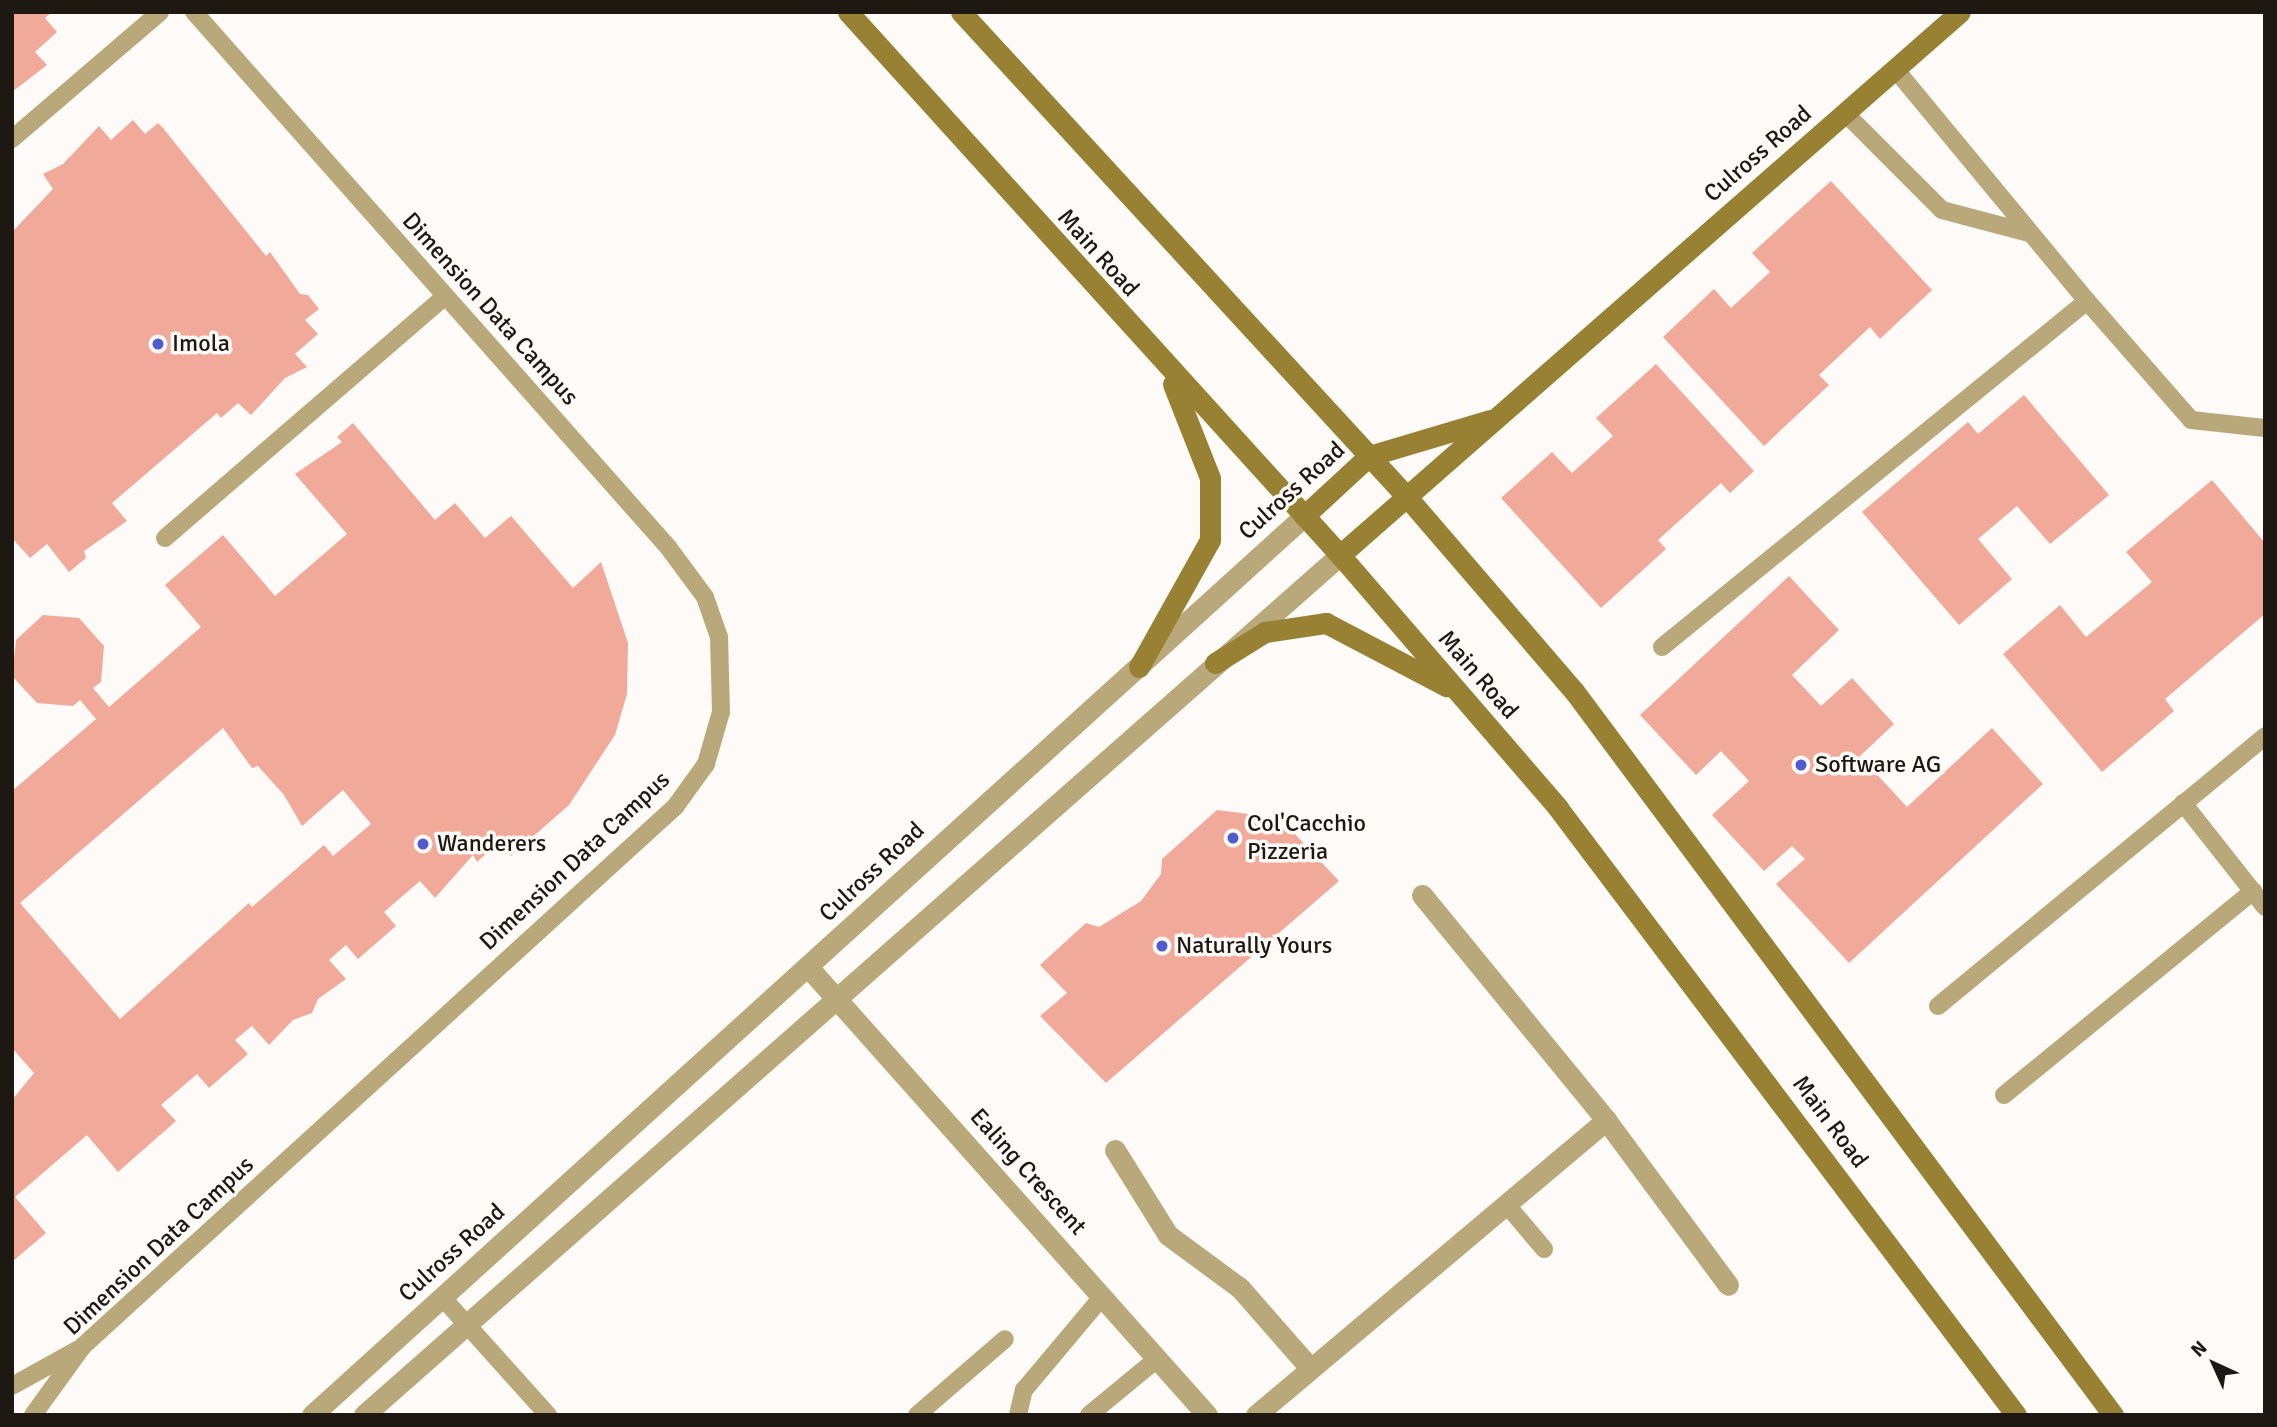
<!DOCTYPE html>
<html>
<head>
<meta charset="utf-8">
<style>
  body { margin:0 }
  #map { position:relative; width:2277px; height:1427px; overflow:hidden; background:#fdfaf7; font-family:Signika,sans-serif }
  div>[style] { position:absolute }
  .building>* { inset:0; background:#f1aa9a }
  .lane>* { height:18px; margin:-9px; padding:0 9px; transform-origin:9px; border-radius:9px; background:#b9a97a }
  .street>* { height:21px; margin:-10.5px; padding:0 10.5px; transform-origin:10.5px; border-radius:10.5px; background:#b9a97a }
  .secondary>* { height:21px; margin:-10.5px; padding:0 10.5px; transform-origin:10.5px; border-radius:10.5px; background:#988133 }
  .dots>* { width:19px; height:19px; translate:-50% -50%; box-sizing:border-box; border:4px solid #fdfaf7; border-radius:50% }
  span { translate:-50% -50%; white-space:nowrap; text-align:center; line-height:1.15; -webkit-text-stroke:7px #fdfaf7; paint-order:stroke }
  .street-label { font-size:24px; color:#1e1813 }
  .poi-label { font-size:24px; color:#1e1813 }
  .left { translate:0 -50%; text-align:left }
  .frame { position:absolute; inset:0; border:14px solid #1e1813; pointer-events:none }
  .north { position:absolute; left:2179px; top:1329px; width:70px; height:70px; -webkit-text-stroke:5px #fdfaf7; paint-order:stroke; rotate:315deg; font-size:19px; font-weight:700; line-height:28px; text-align:center; color:#1e1813 }
  .north::after { content:''; display:block; margin:auto; width:24px; height:32px; background:#1e1813; clip-path:polygon(50% 0,100% 100%,50% 72%,0 100%) }
</style>
</head>
<body>
<div id="map">
  <div class="building">
    <i style="clip-path:polygon(12px 12px,52px 12px,45px 18px,57px 32px,35px 52px,47px 65px,12px 92px)"></i>
    <i style="clip-path:polygon(133px 120px,145px 134px,158px 123px,163px 128px,266px 256px,270px 252px,300px 294px,308px 295px,319px 309px,305px 320px,318px 334px,295px 354px,307px 367px,285px 378px,251px 415px,238px 403px,221px 418px,217px 413px,112px 503px,127px 521px,84px 551px,86px 558px,69px 572px,47px 544px,30px 558px,12px 538px,12px 232px,53px 189px,43px 174px,63px 164px,99px 126px,111px 140px)"></i>
    <i style="clip-path:polygon(1831px 181px,1932px 290px,1880px 339px,1870px 327px,1819px 375px,1829px 385px,1764px 446px,1663px 337px,1714px 289px,1731px 308px,1770px 272px,1752px 253px)"></i>
    <i style="clip-path:polygon(1656px 364px,1754px 471px,1730px 493px,1721px 483px,1658px 540px,1666px 549px,1601px 608px,1501px 498px,1552px 452px,1572px 473px,1613px 436px,1596px 418px)"></i>
    <i style="clip-path:polygon(2024px 395px,2109px 495px,2050px 544px,2017px 506px,1978px 539px,2012px 579px,1959px 625px,1862px 512px,1968px 422px,1978px 434px)"></i>
    <i style="clip-path:polygon(evenodd,353px 423px,435px 520px,455px 503px,485px 538px,511px 516px,573px 588px,601px 562px,628px 643px,627px 694px,615px 735px,569px 805px,511px 856px,499px 842px,477px 862px,473px 855px,435px 898px,420px 881px,384px 912px,396px 926px,358px 959px,346px 945px,329px 960px,346px 979px,318px 999px,312px 1013px,293px 1020px,269px 1045px,252px 1026px,235px 1040px,248px 1054px,209px 1088px,197px 1074px,161px 1105px,176px 1121px,118px 1172px,87px 1135px,15px 1197px,46px 1233px,12px 1262px,12px 1100px,34px 1073px,12px 1048px,12px 791px,96px 719px,80px 700px,73px 706px,37px 703px,12px 676px,16px 640px,43px 615px,79px 618px,104px 646px,101px 682px,93px 688px,109px 707px,201px 627px,165px 585px,223px 535px,275px 596px,347px 534px,295px 474px,342px 442px,337px 437px,353px 423px,223px 728px,252px 768px,258px 766px,284px 795px,302px 826px,343px 790px,371px 824px,333px 856px,324px 845px,252px 907px,249px 903px,120px 1019px,20px 903px,223px 728px)"></i>
    <i style="clip-path:polygon(2212px 480px,2265px 543px,2265px 614px,2165px 699px,2174px 711px,2102px 772px,2003px 654px,2060px 605px,2086px 637px,2152px 582px,2126px 552px)"></i>
    <i style="clip-path:polygon(1789px 576px,1839px 630px,1792px 675px,1821px 706px,1852px 678px,1894px 724px,1860px 756px,1907px 807px,1992px 728px,2043px 784px,1849px 963px,1776px 884px,1805px 859px,1792px 846px,1764px 871px,1712px 815px,1749px 781px,1721px 751px,1696px 775px,1640px 715px)"></i>
    <i style="clip-path:polygon(1217px 810px,1265px 816px,1294px 833px,1339px 881px,1106px 1083px,1040px 1016px,1067px 993px,1040px 965px,1086px 923px,1099px 927px,1141px 901px,1161px 874px,1162px 859px)"></i>
  </div>
  <div class="lane">
    <i style="left:1845px;top:113px;width:137px;rotate:45deg"></i>
    <i style="left:1942px;top:210px;width:90px;rotate:14.8deg"></i>
    <i style="left:12px;top:139px;width:195px;rotate:-40.6deg"></i>
    <i style="left:2087px;top:301px;width:158px;rotate:48.8deg"></i>
    <i style="left:2191px;top:420px;width:74px;rotate:6.2deg"></i>
    <i style="left:165px;top:538px;width:370px;rotate:-40.8deg"></i>
    <i style="left:1662px;top:647px;width:548px;rotate:-39.15deg"></i>
    <i style="left:2087px;top:301px;width:301px;rotate:-129.6deg"></i>
    <i style="left:2183px;top:803px;width:132px;rotate:51.7deg"></i>
    <i style="left:1938px;top:1006px;width:424px;rotate:-39.5deg"></i>
    <i style="left:2004px;top:1095px;width:322px;rotate:-39.3deg"></i>
    <i style="left:1506px;top:1204px;width:59px;rotate:49.8deg"></i>
    <i style="left:442px;top:1297px;width:159px;rotate:48.1deg"></i>
    <i style="left:12px;top:1386px;width:74px;rotate:-29deg"></i>
    <i style="left:33px;top:1415px;width:85px;rotate:-54.1deg"></i>
    <i style="left:83px;top:1346px;width:801px;rotate:-42.32deg"></i>
    <i style="left:675px;top:807px;width:53px;rotate:-54.2deg"></i>
    <i style="left:706px;top:764px;width:54px;rotate:-73.9deg"></i>
    <i style="left:721px;top:712px;width:75px;rotate:-91.5deg"></i>
    <i style="left:719px;top:637px;width:42px;rotate:-109.3deg"></i>
    <i style="left:705px;top:597px;width:62px;rotate:-126.5deg"></i>
    <i style="left:668px;top:547px;width:715px;rotate:-131.54deg"></i>
    <i style="left:917px;top:1415px;width:116px;rotate:-40.8deg"></i>
    <i style="left:1018px;top:1415px;width:26px;rotate:-77deg"></i>
    <i style="left:1024px;top:1390px;width:123px;rotate:-50deg"></i>
    <i style="left:1089px;top:1415px;width:88px;rotate:-39.5deg"></i>
  </div>
  <div class="street">
    <i style="left:1422px;top:895px;width:291px;rotate:50.7deg"></i>
    <i style="left:1606px;top:1120px;width:205px;rotate:53.5deg"></i>
    <i style="left:808px;top:967px;width:600px;rotate:48.31deg"></i>
    <i style="left:1115px;top:1150px;width:100px;rotate:58.1deg"></i>
    <i style="left:1168px;top:1235px;width:89px;rotate:36.4deg"></i>
    <i style="left:1240px;top:1288px;width:106px;rotate:48.8deg"></i>
    <i style="left:312px;top:1415px;width:1339px;rotate:-42.18deg"></i>
    <i style="left:364px;top:1415px;width:1301px;rotate:-41.38deg"></i>
    <i style="left:1256px;top:1415px;width:458px;rotate:-40.1deg"></i>
  </div>
  <div class="secondary">
    <i style="left:848px;top:12px;width:733px;rotate:47.82deg"></i>
    <i style="left:1340px;top:555px;width:334px;rotate:49.2deg"></i>
    <i style="left:1558px;top:808px;width:760px;rotate:52.96deg"></i>
    <i style="left:961px;top:12px;width:659px;rotate:47.4deg"></i>
    <i style="left:1407px;top:497px;width:256px;rotate:49.3deg"></i>
    <i style="left:1574px;top:691px;width:903px;rotate:53.33deg"></i>
    <i style="left:1304px;top:516px;width:88px;rotate:-42.7deg"></i>
    <i style="left:1369px;top:456px;width:126px;rotate:-16.6deg"></i>
    <i style="left:1340px;top:555px;width:824px;rotate:-41.21deg"></i>
    <i style="left:1215px;top:663px;width:59px;rotate:-31.8deg"></i>
    <i style="left:1265px;top:632px;width:62px;rotate:-8.4deg"></i>
    <i style="left:1326px;top:623px;width:136px;rotate:27.7deg"></i>
    <i style="left:1139px;top:667px;width:145px;rotate:-60.8deg"></i>
    <i style="left:1210px;top:540px;width:62px;rotate:-90deg"></i>
    <i style="left:1210px;top:478px;width:101px;rotate:-111.5deg"></i>
  </div>
  <div class="dots">
    <i style="left:158px;top:344px;background:#505bd1"></i>
    <i style="left:1801px;top:765px;background:#505bd1"></i>
    <i style="left:1233px;top:838px;background:#505bd1"></i>
    <i style="left:423px;top:844px;background:#505bd1"></i>
    <i style="left:1162px;top:946px;background:#505bd1"></i>
  </div>
  <div class="street-label">
    <span style="left:1758px;top:154px;rotate:-41deg">Culross Road</span>
    <span style="left:1098px;top:253px;rotate:48deg">Main Road</span>
    <span style="left:490px;top:309px;rotate:48deg">Dimension Data Campus</span>
    <span style="left:1292px;top:491px;rotate:-42deg">Culross Road</span>
    <span style="left:1478px;top:675px;rotate:49deg">Main Road</span>
    <span style="left:575px;top:861px;rotate:-43deg">Dimension Data Campus</span>
    <span style="left:872px;top:872px;rotate:-43deg">Culross Road</span>
    <span style="left:1830px;top:1122px;rotate:53deg">Main Road</span>
    <span style="left:1028px;top:1172px;rotate:48deg">Ealing Crescent</span>
    <span style="left:159px;top:1246px;rotate:-43deg">Dimension Data Campus</span>
    <span style="left:452px;top:1253px;rotate:-42deg">Culross Road</span>
  </div>
  <div class="poi-label">
    <span class="left" style="left:172px;top:344px">Imola</span>
    <span class="left" style="left:1815px;top:765px">Software AG</span>
    <span class="left" style="left:1247px;top:838px">Col'Cacchio<br>Pizzeria</span>
    <span class="left" style="left:437px;top:844px">Wanderers</span>
    <span class="left" style="left:1176px;top:946px">Naturally Yours</span>
  </div>
  <div class="frame"></div>
  <div class="north">N</div>
</div>
</body>
</html>
